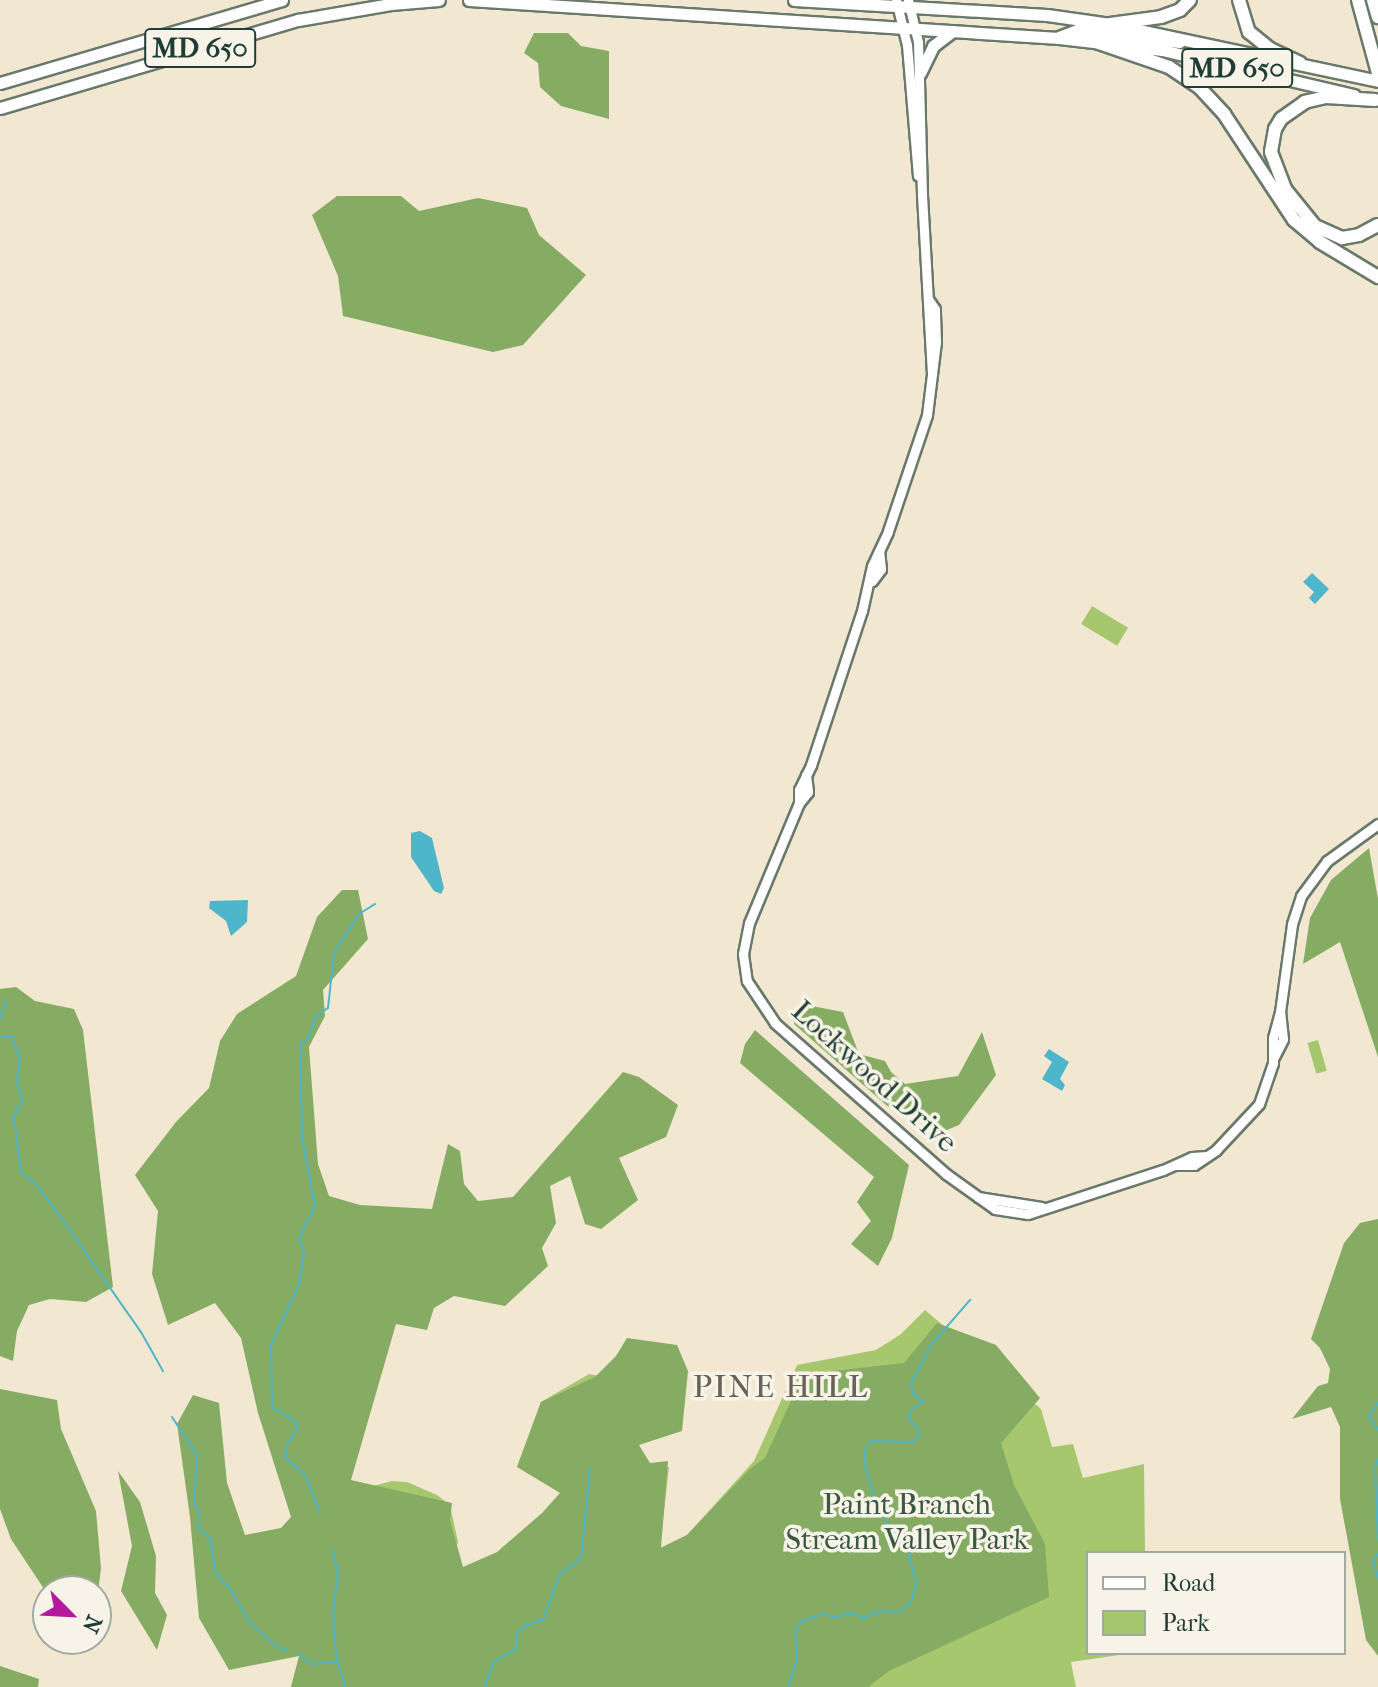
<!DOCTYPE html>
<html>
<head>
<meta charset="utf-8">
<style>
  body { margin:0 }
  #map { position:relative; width:1378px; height:1687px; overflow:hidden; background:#f2e8d2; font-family:"IM FELL French Canon",serif }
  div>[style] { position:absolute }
  .green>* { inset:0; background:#a7c76f; transform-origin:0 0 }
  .forest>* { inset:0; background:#85ac62 }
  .water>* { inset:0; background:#4db6ca }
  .stream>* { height:2px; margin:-1px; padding:0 1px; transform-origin:1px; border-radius:1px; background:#4db6ca }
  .roads { filter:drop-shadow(2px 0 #69796b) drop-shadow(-2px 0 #69796b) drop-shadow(0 2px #69796b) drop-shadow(0 -2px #69796b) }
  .tertiary>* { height:9px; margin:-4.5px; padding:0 4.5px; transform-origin:4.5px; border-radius:4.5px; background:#fff }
  .primary>* { height:11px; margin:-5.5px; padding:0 5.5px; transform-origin:5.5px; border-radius:5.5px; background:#fff }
  .trunk>* { height:12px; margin:-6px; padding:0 6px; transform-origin:6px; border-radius:6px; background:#fff }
  span { translate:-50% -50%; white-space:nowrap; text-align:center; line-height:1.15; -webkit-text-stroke:7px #f7f3e8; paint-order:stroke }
  .shield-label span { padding:2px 6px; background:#f7f3e8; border:2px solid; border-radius:6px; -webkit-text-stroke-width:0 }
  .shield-label { font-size:28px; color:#1f3d34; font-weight:700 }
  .street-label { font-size:30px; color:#1f3d34 }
  .park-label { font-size:30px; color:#3a5940 }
  .neighbourhood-label { font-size:32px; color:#676457; letter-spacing:2px }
  .legend { position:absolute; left:1086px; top:1551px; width:260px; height:104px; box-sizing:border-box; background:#f7f3e8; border:2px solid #a1aaa0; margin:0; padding:10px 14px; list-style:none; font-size:24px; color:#1f3d34 }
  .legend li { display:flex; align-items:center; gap:16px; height:40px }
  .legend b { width:40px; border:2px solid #a1aaa0 }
  .north { position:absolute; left:32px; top:1575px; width:80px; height:80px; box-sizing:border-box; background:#f7f3e8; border:2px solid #a1aaa0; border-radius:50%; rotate:114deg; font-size:22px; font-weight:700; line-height:32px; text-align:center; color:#1f3d34 }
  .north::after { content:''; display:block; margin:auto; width:28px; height:36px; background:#b5179e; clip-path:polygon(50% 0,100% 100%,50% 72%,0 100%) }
</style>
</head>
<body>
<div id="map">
  <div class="green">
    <i style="left:1092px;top:606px;width:42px;height:21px;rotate:31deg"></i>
    <i style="left:1318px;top:1040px;width:32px;height:11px;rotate:74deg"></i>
    <i style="clip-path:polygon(925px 1310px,1041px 1409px,1052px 1447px,1073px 1444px,1083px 1478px,1144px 1464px,1145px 1553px,1088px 1553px,1088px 1653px,1133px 1653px,1071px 1662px,1076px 1687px,291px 1687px,347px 1493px,392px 1481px,407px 1482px,437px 1495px,450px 1505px,458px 1542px,445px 1581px,550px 1557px,570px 1478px,517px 1467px,541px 1402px,589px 1374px,632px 1382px,602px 1478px,669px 1467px,660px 1548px,687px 1535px,754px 1461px,797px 1365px,876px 1350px,901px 1334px)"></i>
  </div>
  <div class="forest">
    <i style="clip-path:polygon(534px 33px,568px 33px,581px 46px,609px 51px,609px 119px,561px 106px,540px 87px,538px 63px,524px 53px)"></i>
    <i style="clip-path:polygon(337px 196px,401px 196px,419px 211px,478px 198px,527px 208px,539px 235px,586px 275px,523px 345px,493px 352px,343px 316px,338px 276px,312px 215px)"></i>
    <i style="clip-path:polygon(1369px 848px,1378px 899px,1378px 1057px,1340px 942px,1303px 964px,1310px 918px,1331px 880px)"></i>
    <i style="clip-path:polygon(342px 890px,358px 890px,368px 939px,323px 990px,325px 1016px,309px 1047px,318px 1164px,329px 1196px,360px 1205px,432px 1209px,448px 1144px,460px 1151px,464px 1184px,478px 1201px,513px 1197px,623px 1072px,639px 1077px,678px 1105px,666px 1137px,619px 1158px,638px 1200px,601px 1229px,585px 1224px,570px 1176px,550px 1186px,556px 1223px,542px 1248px,548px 1266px,505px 1306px,454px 1296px,434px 1308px,427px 1330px,396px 1324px,351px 1480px,452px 1503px,450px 1520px,463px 1567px,497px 1552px,542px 1513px,560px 1493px,517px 1467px,541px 1402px,595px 1377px,616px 1356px,627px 1338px,677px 1345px,688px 1371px,682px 1431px,639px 1445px,650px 1463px,668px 1461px,661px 1548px,687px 1535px,750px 1469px,765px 1458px,798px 1385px,833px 1371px,904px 1363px,937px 1323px,996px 1345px,1040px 1398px,1001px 1443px,1014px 1485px,1045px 1544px,1049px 1597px,889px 1671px,868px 1687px,291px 1687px,299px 1656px,229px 1670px,199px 1618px,190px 1517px,177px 1424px,193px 1395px,219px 1403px,227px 1483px,245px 1535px,281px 1528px,291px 1517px,258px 1413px,241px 1338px,215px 1303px,168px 1325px,152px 1274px,158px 1211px,135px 1175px,176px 1122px,209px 1088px,220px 1041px,237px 1014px,296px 976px,317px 917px)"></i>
    <i style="clip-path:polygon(16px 987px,35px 1001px,74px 1009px,83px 1030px,113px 1287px,86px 1302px,50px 1299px,29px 1305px,17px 1331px,13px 1361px,0 1356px,0 989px)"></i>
    <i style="clip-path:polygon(812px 1006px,843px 1012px,859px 1054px,885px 1061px,891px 1072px,905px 1084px,958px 1076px,982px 1032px,996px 1075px,959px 1125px,942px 1132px,927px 1119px,904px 1116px,886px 1105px,794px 1024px,797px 1007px)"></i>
    <i style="clip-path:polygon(755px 1030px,909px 1165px,892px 1238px,878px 1266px,851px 1244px,871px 1221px,857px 1202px,874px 1177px,740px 1063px,745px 1044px)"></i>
    <i style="clip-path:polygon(1378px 1219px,1378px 1656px,1366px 1640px,1340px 1499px,1340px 1427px,1331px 1407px,1292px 1419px,1318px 1386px,1328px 1383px,1330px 1369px,1320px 1348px,1311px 1339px,1344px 1243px,1360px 1223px)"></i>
    <i style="clip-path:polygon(0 1389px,57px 1400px,61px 1429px,96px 1511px,101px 1568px,96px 1610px,96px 1591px,48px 1591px,48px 1595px,11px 1539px,0 1509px)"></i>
    <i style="clip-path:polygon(118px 1471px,140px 1502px,156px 1556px,155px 1593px,167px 1615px,157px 1650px,121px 1591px,132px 1546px)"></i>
    <i style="clip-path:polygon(0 1666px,39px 1679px,38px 1687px,0 1687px)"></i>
  </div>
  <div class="water">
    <i style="clip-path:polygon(1312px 573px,1329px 589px,1315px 604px,1309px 598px,1314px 592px,1303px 582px)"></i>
    <i style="clip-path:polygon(420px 831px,432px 838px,444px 888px,441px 894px,434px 891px,411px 857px,411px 833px)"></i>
    <i style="clip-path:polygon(248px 900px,247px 922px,231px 936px,226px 921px,209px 908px,210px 901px)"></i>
    <i style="clip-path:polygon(1049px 1049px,1069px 1062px,1060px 1079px,1065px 1085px,1062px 1091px,1042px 1079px,1052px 1062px,1044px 1056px)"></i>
  </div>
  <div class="stream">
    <i style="left:0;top:1019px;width:20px;rotate:-70deg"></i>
    <i style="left:0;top:1036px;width:11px"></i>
    <i style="left:11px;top:1036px;width:23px;rotate:67deg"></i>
    <i style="left:20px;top:1057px;width:24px;rotate:97deg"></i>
    <i style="left:17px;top:1081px;width:21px;rotate:76deg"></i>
    <i style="left:22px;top:1101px;width:18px;rotate:117deg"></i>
    <i style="left:14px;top:1117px;width:56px;rotate:82.9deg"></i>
    <i style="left:21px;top:1173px;width:17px;rotate:36deg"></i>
    <i style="left:35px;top:1183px;width:40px;rotate:53deg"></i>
    <i style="left:59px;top:1215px;width:143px;rotate:55deg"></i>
    <i style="left:141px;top:1332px;width:45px;rotate:60.6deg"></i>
    <i style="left:1378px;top:1402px;width:17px;rotate:121deg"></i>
    <i style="left:1369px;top:1417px;width:16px;rotate:55deg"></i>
    <i style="left:172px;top:1417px;width:45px;rotate:56.7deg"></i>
    <i style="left:197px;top:1455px;width:49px;rotate:93.5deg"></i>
    <i style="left:194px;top:1504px;width:11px;rotate:56deg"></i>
    <i style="left:200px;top:1513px;width:15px;rotate:98deg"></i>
    <i style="left:198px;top:1528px;width:16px;rotate:40deg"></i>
    <i style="left:210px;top:1538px;width:36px;rotate:81deg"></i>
    <i style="left:216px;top:1574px;width:22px;rotate:47deg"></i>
    <i style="left:231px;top:1590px;width:38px;rotate:60deg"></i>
    <i style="left:250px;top:1623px;width:37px;rotate:41deg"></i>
    <i style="left:278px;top:1647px;width:9px;rotate:21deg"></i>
    <i style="left:1378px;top:1459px;width:9px;rotate:108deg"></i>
    <i style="left:1375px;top:1468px;width:72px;rotate:87.6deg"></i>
    <i style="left:320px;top:1512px;width:40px;rotate:-112deg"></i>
    <i style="left:305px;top:1475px;width:27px;rotate:-138deg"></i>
    <i style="left:285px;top:1457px;width:15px;rotate:-79deg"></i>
    <i style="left:288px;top:1442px;width:15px;rotate:-53deg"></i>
    <i style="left:297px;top:1430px;width:8px;rotate:-97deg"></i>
    <i style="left:296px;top:1422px;width:28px;rotate:-148deg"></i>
    <i style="left:272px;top:1407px;width:62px;rotate:-90.9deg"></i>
    <i style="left:271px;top:1345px;width:66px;rotate:-65deg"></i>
    <i style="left:299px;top:1285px;width:33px;rotate:-81deg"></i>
    <i style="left:304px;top:1252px;width:15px;rotate:-110deg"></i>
    <i style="left:299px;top:1238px;width:36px;rotate:-63deg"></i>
    <i style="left:315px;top:1206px;width:70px;rotate:-100.7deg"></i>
    <i style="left:302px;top:1137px;width:92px;rotate:-91.2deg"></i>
    <i style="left:300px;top:1045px;width:12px;rotate:-42deg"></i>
    <i style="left:309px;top:1037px;width:22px;rotate:-72deg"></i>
    <i style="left:316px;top:1016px;width:14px;rotate:-34deg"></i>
    <i style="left:328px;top:1008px;width:55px;rotate:-83.8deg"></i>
    <i style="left:334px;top:953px;width:46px;rotate:-57.3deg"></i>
    <i style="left:359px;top:914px;width:19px;rotate:-32deg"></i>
    <i style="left:332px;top:1550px;width:23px;rotate:75deg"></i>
    <i style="left:338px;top:1572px;width:39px;rotate:97deg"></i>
    <i style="left:333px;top:1611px;width:44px;rotate:86.1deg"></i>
    <i style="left:336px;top:1655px;width:33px;rotate:74deg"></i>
    <i style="left:1378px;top:1553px;width:9px;rotate:122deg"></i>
    <i style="left:1373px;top:1561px;width:18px;rotate:74deg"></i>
    <i style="left:298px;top:1653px;width:17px;rotate:40deg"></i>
    <i style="left:311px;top:1664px;width:25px;rotate:-5deg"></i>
    <i style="left:485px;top:1687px;width:27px;rotate:-70deg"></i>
    <i style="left:494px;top:1662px;width:26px;rotate:-31deg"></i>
    <i style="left:516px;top:1649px;width:13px;rotate:-90deg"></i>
    <i style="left:516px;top:1636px;width:13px;rotate:-51deg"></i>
    <i style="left:524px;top:1626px;width:20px;rotate:-18deg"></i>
    <i style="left:543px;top:1620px;width:49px;rotate:-69.7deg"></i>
    <i style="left:560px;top:1574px;width:26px;rotate:-37deg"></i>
    <i style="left:581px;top:1558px;width:89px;rotate:-84.2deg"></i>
    <i style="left:788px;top:1687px;width:29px;rotate:-72deg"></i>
    <i style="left:797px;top:1659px;width:28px;rotate:-94deg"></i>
    <i style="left:795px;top:1631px;width:12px;rotate:-55deg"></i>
    <i style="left:802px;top:1621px;width:22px;rotate:-18deg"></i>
    <i style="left:823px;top:1614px;width:12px;rotate:14deg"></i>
    <i style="left:835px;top:1617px;width:17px;rotate:-13deg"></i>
    <i style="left:852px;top:1613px;width:12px;rotate:24deg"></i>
    <i style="left:863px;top:1618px;width:18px;rotate:-22deg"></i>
    <i style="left:880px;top:1611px;width:18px;rotate:3deg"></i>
    <i style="left:898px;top:1612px;width:12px;rotate:-31deg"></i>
    <i style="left:908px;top:1606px;width:8px;rotate:-60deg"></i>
    <i style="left:912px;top:1599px;width:16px;rotate:-76deg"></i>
    <i style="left:916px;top:1583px;width:36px;rotate:-104deg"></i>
    <i style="left:907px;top:1548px;width:14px;rotate:-115deg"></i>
    <i style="left:901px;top:1535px;width:18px;rotate:-142deg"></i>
    <i style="left:887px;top:1524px;width:20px;rotate:-105deg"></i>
    <i style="left:882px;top:1505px;width:9px;rotate:-144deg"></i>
    <i style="left:875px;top:1500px;width:36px;rotate:-106deg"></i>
    <i style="left:865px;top:1465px;width:16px;rotate:-90deg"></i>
    <i style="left:865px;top:1449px;width:10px;rotate:-53deg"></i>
    <i style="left:871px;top:1441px;width:41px;rotate:1.4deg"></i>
    <i style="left:912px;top:1442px;width:9px;rotate:-36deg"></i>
    <i style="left:919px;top:1437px;width:8px;rotate:-97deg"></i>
    <i style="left:918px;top:1429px;width:15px;rotate:-132deg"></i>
    <i style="left:908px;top:1418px;width:10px;rotate:-66deg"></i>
    <i style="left:912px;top:1409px;width:14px;rotate:-34deg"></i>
    <i style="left:924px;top:1401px;width:13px;rotate:-148deg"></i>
    <i style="left:913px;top:1394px;width:10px;rotate:-101deg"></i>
    <i style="left:911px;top:1384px;width:44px;rotate:-62.9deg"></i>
    <i style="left:931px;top:1345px;width:60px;rotate:-49.1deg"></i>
  </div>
  <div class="roads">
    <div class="tertiary">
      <i style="left:896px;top:0;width:46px;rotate:76.3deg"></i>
      <i style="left:907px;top:45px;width:131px;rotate:85.2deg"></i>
      <i style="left:908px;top:0;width:43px;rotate:76.6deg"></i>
      <i style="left:918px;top:42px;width:153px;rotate:88.5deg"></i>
      <i style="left:922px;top:195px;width:179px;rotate:86.8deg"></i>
      <i style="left:872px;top:581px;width:15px;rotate:-53deg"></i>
      <i style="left:881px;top:569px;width:18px;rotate:-96deg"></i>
      <i style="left:806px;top:775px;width:17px;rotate:83deg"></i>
      <i style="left:808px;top:792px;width:14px;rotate:129deg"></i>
      <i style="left:799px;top:803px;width:130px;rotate:112.6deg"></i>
      <i style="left:749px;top:923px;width:32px;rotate:101deg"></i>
      <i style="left:743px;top:954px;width:27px;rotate:82deg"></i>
      <i style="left:747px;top:981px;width:50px;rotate:56.3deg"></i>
      <i style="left:775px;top:1023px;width:228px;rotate:41.4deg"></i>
      <i style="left:946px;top:1174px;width:60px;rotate:35.5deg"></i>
      <i style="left:995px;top:1209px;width:33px;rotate:9deg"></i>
      <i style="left:1028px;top:1214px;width:142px;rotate:-18.1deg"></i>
      <i style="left:1163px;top:1170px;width:32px;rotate:-24deg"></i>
      <i style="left:1192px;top:1157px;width:15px;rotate:-4deg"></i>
      <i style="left:799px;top:803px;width:13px;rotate:-90deg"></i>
      <i style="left:799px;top:790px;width:28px;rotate:-64deg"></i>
      <i style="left:811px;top:765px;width:162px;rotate:-71.7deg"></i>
      <i style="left:862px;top:611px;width:46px;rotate:-77.5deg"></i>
      <i style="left:872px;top:566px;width:38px;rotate:-65deg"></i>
      <i style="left:888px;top:531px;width:122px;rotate:-71.4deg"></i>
      <i style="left:927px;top:415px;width:74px;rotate:-83deg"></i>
      <i style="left:936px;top:342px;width:33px;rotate:-92deg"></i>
      <i style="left:935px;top:309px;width:12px;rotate:-125deg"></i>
      <i style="left:1274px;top:1057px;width:20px;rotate:-63deg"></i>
      <i style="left:1283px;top:1039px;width:27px;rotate:-96deg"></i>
      <i style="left:1176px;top:1165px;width:18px"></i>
      <i style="left:1194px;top:1165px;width:27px;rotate:-34deg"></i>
      <i style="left:1216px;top:1150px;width:63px;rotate:-46.9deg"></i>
      <i style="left:1259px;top:1104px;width:43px;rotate:-71.1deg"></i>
      <i style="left:1273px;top:1063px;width:25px;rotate:-90deg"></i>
      <i style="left:1273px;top:1038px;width:27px;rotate:-75deg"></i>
      <i style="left:1280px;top:1012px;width:89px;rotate:-82.2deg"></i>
      <i style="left:1292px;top:924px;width:29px;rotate:-72deg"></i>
      <i style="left:1301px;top:896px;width:44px;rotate:-53.4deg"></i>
      <i style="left:1327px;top:861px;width:63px;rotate:-36deg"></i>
      <i style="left:978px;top:1197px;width:64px;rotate:9deg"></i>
    </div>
    <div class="primary">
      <i style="left:469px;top:0;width:591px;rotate:3.69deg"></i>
      <i style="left:1059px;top:38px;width:104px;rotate:6.6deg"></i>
      <i style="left:1162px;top:50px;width:197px;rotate:13.2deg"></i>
      <i style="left:794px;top:0;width:253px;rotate:3.4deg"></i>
      <i style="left:1047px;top:15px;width:64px;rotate:8.1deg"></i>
      <i style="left:1110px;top:24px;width:274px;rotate:12deg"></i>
      <i style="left:1059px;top:37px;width:19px;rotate:-21deg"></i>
      <i style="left:1077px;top:30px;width:103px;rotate:6.7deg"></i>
      <i style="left:920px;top:73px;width:30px;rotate:-64deg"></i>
      <i style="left:933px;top:46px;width:25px;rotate:-37deg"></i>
      <i style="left:0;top:83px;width:294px;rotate:-16.4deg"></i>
      <i style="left:0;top:108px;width:311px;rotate:-16.5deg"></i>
      <i style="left:298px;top:20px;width:94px;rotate:-9.8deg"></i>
      <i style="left:391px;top:4px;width:48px;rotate:-4.8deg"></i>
    </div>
    <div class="trunk">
      <i style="left:1239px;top:0;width:34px;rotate:73deg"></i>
      <i style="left:1249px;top:32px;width:27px;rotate:39deg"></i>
      <i style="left:1270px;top:49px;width:33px;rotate:25deg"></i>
      <i style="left:1358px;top:0;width:76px;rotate:74.7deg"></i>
      <i style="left:1373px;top:0;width:18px;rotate:74deg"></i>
      <i style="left:1110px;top:24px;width:51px;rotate:-7.8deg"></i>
      <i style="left:1161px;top:17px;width:20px;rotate:-20deg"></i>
      <i style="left:1180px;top:10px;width:14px;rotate:-45deg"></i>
      <i style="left:1099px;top:43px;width:74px;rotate:18.9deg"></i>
      <i style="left:1169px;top:67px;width:36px;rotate:34deg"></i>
      <i style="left:1199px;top:87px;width:37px;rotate:47deg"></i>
      <i style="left:1224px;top:114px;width:127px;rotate:56.6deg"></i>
      <i style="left:1294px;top:220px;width:34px;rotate:40deg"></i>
      <i style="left:1320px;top:242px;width:68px;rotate:31.1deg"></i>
      <i style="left:1375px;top:100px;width:49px;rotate:-176.5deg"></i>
      <i style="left:1326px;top:97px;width:22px;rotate:167deg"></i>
      <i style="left:1305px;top:102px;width:29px;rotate:145deg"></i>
      <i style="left:1281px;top:119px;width:12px;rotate:121deg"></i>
      <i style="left:1275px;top:129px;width:23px;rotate:100deg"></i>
      <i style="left:1271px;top:152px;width:40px;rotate:69deg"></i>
      <i style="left:1285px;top:189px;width:48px;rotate:51deg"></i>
      <i style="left:1315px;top:226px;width:30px;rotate:24deg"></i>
      <i style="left:1342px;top:238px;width:17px;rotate:-10deg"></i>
      <i style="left:1359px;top:235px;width:21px;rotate:-28deg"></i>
    </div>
  </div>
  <div class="shield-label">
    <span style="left:200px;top:48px">MD 650</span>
    <span style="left:1237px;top:68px">MD 650</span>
  </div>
  <div class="street-label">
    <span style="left:874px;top:1077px;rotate:42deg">Lockwood Drive</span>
  </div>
  <div class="park-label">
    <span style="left:907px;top:1522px">Paint Branch<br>Stream Valley Park</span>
  </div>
  <div class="neighbourhood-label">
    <span style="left:781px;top:1387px">PINE HILL</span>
  </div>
  <ul class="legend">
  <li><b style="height:10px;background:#fff"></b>Road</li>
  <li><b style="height:22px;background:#a7c76f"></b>Park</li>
  </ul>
  <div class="north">N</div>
</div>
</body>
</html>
